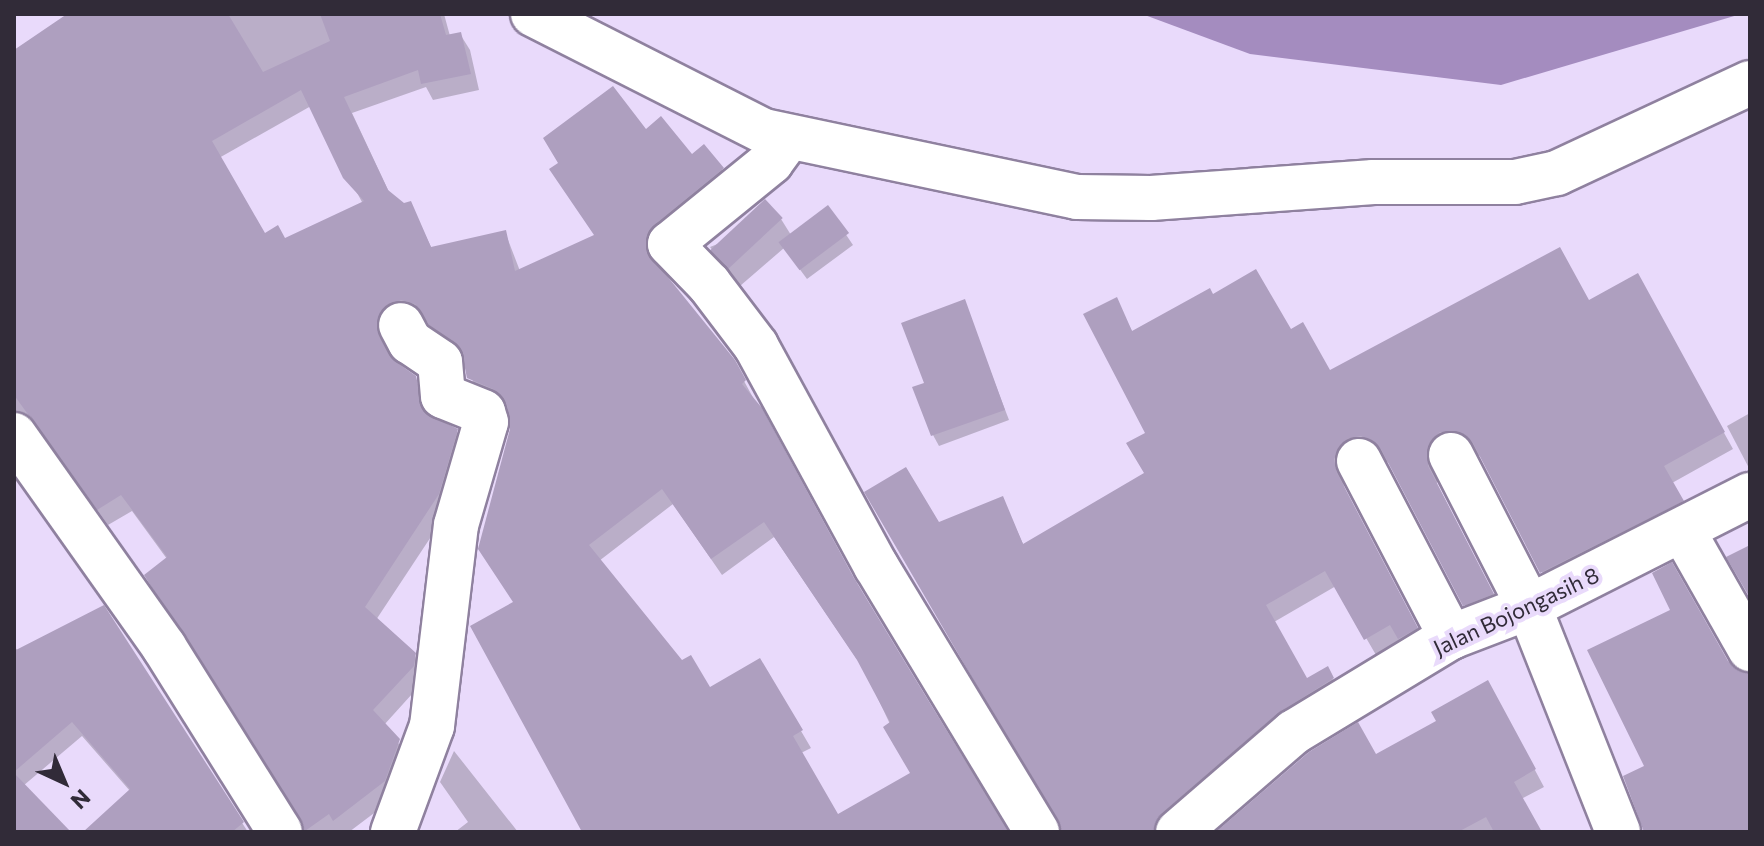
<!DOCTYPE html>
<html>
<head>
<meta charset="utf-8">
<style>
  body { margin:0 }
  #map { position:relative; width:1764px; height:846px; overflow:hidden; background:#e9dafb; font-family:Commissioner,sans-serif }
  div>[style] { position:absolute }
  .water>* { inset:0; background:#a48cbf }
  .shadow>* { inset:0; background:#0003 }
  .building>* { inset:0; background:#ae9fbf; transform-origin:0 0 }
  .roads { filter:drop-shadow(2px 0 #8f819f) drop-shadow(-2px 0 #8f819f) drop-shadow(0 2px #8f819f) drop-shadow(0 -2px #8f819f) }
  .street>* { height:44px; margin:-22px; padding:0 22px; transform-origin:22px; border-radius:22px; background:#fff }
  span { translate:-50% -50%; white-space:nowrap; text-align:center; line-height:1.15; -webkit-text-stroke:8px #e9dafb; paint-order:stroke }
  .street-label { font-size:22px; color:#312b38 }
  .frame { position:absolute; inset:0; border:16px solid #312b38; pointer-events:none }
  .north { position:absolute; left:24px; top:742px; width:80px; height:80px; -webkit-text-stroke:6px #e9dafb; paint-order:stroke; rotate:136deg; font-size:22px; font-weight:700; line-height:32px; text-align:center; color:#312b38 }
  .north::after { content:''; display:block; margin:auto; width:28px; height:36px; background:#312b38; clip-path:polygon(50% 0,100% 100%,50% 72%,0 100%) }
</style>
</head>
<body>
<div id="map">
  <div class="water">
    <i style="clip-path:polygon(1142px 14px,1741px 14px,1501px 85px,1250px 54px)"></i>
  </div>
  <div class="shadow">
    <i style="clip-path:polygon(evenodd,73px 14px,444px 14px,450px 36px,460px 34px,470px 50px,479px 90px,433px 100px,426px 87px,352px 113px,390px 194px,404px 206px,410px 203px,432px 249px,505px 232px,520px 271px,596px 237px,645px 132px,722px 169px,732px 186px,663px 241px,655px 265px,733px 361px,857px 587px,1010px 832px,584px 832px,515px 603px,510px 411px,478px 395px,465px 359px,441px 341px,426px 320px,398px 319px,384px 341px,387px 352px,415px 378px,429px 417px,456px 430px,466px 447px,448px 511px,376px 620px,414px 654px,424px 671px,422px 683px,384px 725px,409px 757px,394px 798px,349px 832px,307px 832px,156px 592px,167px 559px,132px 511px,108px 525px,46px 437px,23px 426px,14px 432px,14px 51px,73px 14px,311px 106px,363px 204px,285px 241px,264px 235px,219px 158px,311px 106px,73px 14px,673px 504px,722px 575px,774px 537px,865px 671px,913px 773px,838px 817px,801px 753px,811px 748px,760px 661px,709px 690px,681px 663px,599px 561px,673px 504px)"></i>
    <i style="clip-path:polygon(828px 208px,853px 245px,807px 279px,784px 248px,740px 286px,710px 247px,781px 219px,791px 235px)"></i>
    <i style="clip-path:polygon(1637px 276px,1733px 449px,1672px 483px,1691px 518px,1551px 589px,1483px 458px,1464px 446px,1438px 459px,1437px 484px,1502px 611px,1474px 621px,1392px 465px,1372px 452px,1342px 477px,1345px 491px,1426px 645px,1409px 654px,1401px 640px,1376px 655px,1336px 586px,1274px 622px,1307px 681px,1327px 669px,1342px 696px,1173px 832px,1060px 832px,1060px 819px,938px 524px,1002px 498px,1024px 546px,1147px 474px,1148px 434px,1116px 300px,1133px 333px,1212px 297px,1290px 332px,1330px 373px,1589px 302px)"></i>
    <i style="clip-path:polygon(964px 302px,1009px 420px,939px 446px,933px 435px)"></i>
    <i style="clip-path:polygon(1750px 413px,1750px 470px,1727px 426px)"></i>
    <i style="clip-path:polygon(103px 608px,248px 832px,86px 832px,130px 791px,82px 736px,23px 786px,68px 832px,14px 832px,14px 646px,18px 651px)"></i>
    <i style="clip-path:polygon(1497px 699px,1544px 787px,1521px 799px,1540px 832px,1216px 832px,1310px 754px,1375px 756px)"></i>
    <i style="clip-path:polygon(454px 751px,518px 832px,455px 832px,468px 822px,440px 782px)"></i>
  </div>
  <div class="building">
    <i style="clip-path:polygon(evenodd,67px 14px,228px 14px,263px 72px,330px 41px,320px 14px,440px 14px,446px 35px,461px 32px,471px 74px,421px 84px,418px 70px,344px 97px,388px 190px,404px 203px,411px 201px,431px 247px,506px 230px,515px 271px,594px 235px,549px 169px,558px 163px,543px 138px,613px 86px,646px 129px,661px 116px,692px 154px,704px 144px,724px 168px,654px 225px,646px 250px,735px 360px,746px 380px,742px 384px,762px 408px,854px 578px,1008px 832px,582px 832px,470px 626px,513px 602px,478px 549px,510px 429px,507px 405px,493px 389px,467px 378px,461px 349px,429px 325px,415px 304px,401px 300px,380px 312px,379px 337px,396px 362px,416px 376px,424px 412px,458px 429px,439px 494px,365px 607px,416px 653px,414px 666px,373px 710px,400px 739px,385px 781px,333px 821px,329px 814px,305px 831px,144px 575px,167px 557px,121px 495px,97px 510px,14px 395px,14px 50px,67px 14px,301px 90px,343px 178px,364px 201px,285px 238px,278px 225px,265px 233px,212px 141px,301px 90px,67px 14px,662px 489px,711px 559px,764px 522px,857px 660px,890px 722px,883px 727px,910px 773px,838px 814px,793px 736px,803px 730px,760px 658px,710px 687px,691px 655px,682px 660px,589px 545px,662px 489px)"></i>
    <i style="left:765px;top:199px;width:26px;height:75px;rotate:47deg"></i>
    <i style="left:828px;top:205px;width:35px;height:62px;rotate:53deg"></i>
    <i style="clip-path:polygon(1560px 247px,1589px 300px,1638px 273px,1725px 432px,1664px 466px,1684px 501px,1540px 573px,1473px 443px,1464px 434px,1440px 432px,1430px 442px,1428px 466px,1494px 594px,1463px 606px,1381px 449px,1361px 436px,1347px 439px,1334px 459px,1337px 473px,1418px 628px,1398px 639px,1390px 625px,1364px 640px,1325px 571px,1266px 605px,1307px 678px,1328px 666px,1334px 678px,1278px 713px,1162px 813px,1154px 832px,1062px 832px,864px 492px,906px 467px,939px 522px,1003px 496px,1023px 544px,1144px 473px,1126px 443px,1145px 433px,1083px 314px,1117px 297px,1132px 331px,1210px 288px,1213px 294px,1256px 269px,1291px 329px,1303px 322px,1330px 370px)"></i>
    <i style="clip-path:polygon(965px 299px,1005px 410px,931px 436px,912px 387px,924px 383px,901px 323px)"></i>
    <i style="clip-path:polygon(1750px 545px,1750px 598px,1726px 557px)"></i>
    <i style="clip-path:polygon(1672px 562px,1728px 661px,1750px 674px,1750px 832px,1644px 832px,1623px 776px,1644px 766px,1587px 650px,1670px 610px,1652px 573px)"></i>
    <i style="clip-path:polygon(104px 605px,244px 822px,232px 832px,83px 832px,130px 789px,72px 722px,14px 772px,14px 651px)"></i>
    <i style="clip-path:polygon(1488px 680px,1536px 769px,1514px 782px,1542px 832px,1494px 832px,1486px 817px,1458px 832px,1216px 832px,1309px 752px,1358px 722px,1376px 754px,1436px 721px,1431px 712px)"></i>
    <i style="clip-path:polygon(14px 773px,71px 832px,14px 832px)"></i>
  </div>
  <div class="roads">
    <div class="street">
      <i style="left:533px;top:14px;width:259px;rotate:26.9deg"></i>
      <i style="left:764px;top:131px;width:320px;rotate:11.9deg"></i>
      <i style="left:1077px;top:197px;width:74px;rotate:0.8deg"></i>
      <i style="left:1151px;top:198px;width:223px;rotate:-4.1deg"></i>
      <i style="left:1373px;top:182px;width:142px"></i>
      <i style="left:1515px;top:182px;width:43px;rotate:-12.1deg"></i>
      <i style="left:1557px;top:173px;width:213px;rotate:-25deg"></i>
      <i style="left:789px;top:137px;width:31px;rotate:126deg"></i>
      <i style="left:771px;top:162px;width:130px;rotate:140.9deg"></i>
      <i style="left:670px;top:244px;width:56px;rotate:45.7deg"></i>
      <i style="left:709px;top:284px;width:78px;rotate:52.8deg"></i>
      <i style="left:756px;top:346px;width:251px;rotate:61.4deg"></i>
      <i style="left:876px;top:566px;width:311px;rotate:58.8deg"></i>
      <i style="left:14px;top:435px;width:260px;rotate:54.7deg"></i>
      <i style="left:164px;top:647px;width:218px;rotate:57.9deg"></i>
      <i style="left:1451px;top:455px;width:171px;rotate:62.8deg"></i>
      <i style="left:1529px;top:607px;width:242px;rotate:68.4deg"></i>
      <i style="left:1359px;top:461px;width:199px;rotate:62.4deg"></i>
      <i style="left:1683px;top:531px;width:136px;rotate:60.4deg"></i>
      <i style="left:393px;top:832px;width:113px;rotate:-69.8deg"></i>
      <i style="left:432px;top:726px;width:202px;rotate:-83.2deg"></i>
      <i style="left:456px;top:525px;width:107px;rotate:-73.8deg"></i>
      <i style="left:486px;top:422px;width:10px;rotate:-107deg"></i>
      <i style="left:483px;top:412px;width:43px;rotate:-158.2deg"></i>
      <i style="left:443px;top:396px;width:34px;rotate:-95deg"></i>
      <i style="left:440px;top:362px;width:36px;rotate:-146deg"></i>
      <i style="left:410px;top:342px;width:19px;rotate:-118deg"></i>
      <i style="left:1178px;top:832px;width:153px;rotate:-40.8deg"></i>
      <i style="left:1294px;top:732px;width:184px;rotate:-31.2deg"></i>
      <i style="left:1451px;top:637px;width:84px;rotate:-21deg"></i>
      <i style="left:1529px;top:607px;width:248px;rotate:-26.9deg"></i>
    </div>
  </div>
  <div class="street-label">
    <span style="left:1516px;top:611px;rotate:-25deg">Jalan Bojongasih 8</span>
  </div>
  <div class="frame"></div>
  <div class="north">N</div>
</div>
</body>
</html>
